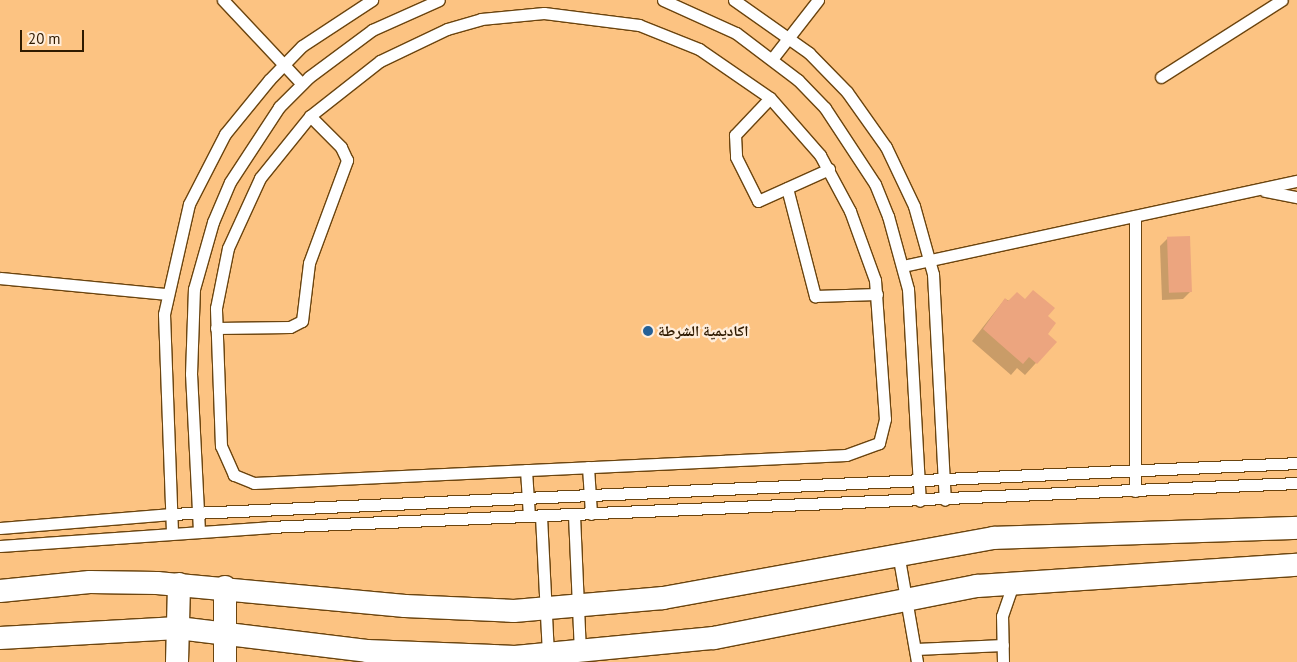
<!DOCTYPE html>
<html>
<head>
<meta charset="utf-8">
<style>
  body { margin:0 }
  #map { position:relative; width:1297px; height:662px; overflow:hidden; background:#fcc382; font-family:"PT Sans","Noto Naskh Arabic",sans-serif }
  div>[style] { position:absolute }
  .shadow>* { inset:0; background:#0003 }
  .building>* { inset:0; background:#eca57f; transform-origin:0 0 }
  .roads { filter:drop-shadow(1px 0 #6b440e) drop-shadow(-1px 0 #6b440e) drop-shadow(0 1px #6b440e) drop-shadow(0 -1px #6b440e) }
  .lane>* { height:11px; margin:-5.5px; padding:0 5.5px; transform-origin:5.5px; border-radius:5.5px; background:#fff }
  .street>* { height:22px; margin:-11px; padding:0 11px; transform-origin:11px; border-radius:11px; background:#fff }
  .dots>* { width:14px; height:14px; translate:-50% -50%; box-sizing:border-box; border:2px solid #ffedda; border-radius:50% }
  span { translate:-50% -50%; white-space:nowrap; text-align:center; line-height:1.15; -webkit-text-stroke:4.5px #ffedda; paint-order:stroke }
  .poi-label { font-size:15px; color:#2f1a00; font-weight:700 }
  .left { translate:0 -50%; text-align:left }
  .scale { position:absolute; left:20px; top:30px; width:64px; height:22px; box-sizing:border-box; border:2px solid #2f1a00; border-top:0; padding-left:6px; font-size:15px; line-height:18px; white-space:nowrap; color:#2f1a00; -webkit-text-stroke:4px #ffedda; paint-order:stroke }
</style>
</head>
<body>
<div id="map">
  <div class="shadow">
    <i style="clip-path:polygon(1168px 238px,1191px 291px,1183px 299px,1162px 300px,1160px 246px)"></i>
    <i style="clip-path:polygon(1005px 299px,1046px 316px,1046px 334px,1055px 342px,1025px 375px,1017px 368px,1011px 375px,972px 341px)"></i>
  </div>
  <div class="building">
    <i style="left:1190px;top:236px;width:56px;height:23px;rotate:88deg"></i>
    <i style="clip-path:polygon(1033px 290px,1055px 308px,1048px 316px,1056px 323px,1048px 334px,1057px 342px,1037px 364px,1029px 357px,1023px 364px,983px 329px,1005px 298px,1008px 301px,1017px 292px,1025px 299px)"></i>
  </div>
  <div class="roads">
    <div class="lane">
      <i style="left:223px;top:0;width:115px;rotate:46.8deg"></i>
      <i style="left:663px;top:0;width:80px;rotate:24.3deg"></i>
      <i style="left:736px;top:33px;width:78px;rotate:37.2deg"></i>
      <i style="left:798px;top:80px;width:39px;rotate:46deg"></i>
      <i style="left:825px;top:108px;width:91px;rotate:56.7deg"></i>
      <i style="left:875px;top:184px;width:35px;rotate:68deg"></i>
      <i style="left:888px;top:216px;width:76px;rotate:74.7deg"></i>
      <i style="left:908px;top:289px;width:212px;rotate:86.8deg"></i>
      <i style="left:734px;top:0;width:92px;rotate:35.2deg"></i>
      <i style="left:809px;top:53px;width:54px;rotate:45.7deg"></i>
      <i style="left:847px;top:92px;width:67px;rotate:54.7deg"></i>
      <i style="left:886px;top:147px;width:65px;rotate:64.6deg"></i>
      <i style="left:914px;top:206px;width:71px;rotate:74.4deg"></i>
      <i style="left:933px;top:274px;width:226px;rotate:87deg"></i>
      <i style="left:544px;top:13px;width:96px;rotate:7.2deg"></i>
      <i style="left:639px;top:25px;width:65px;rotate:21.8deg"></i>
      <i style="left:699px;top:49px;width:86px;rotate:34.6deg"></i>
      <i style="left:770px;top:98px;width:76px;rotate:48.7deg"></i>
      <i style="left:820px;top:155px;width:64px;rotate:61.8deg"></i>
      <i style="left:850px;top:211px;width:73px;rotate:70.1deg"></i>
      <i style="left:875px;top:280px;width:139px;rotate:85.9deg"></i>
      <i style="left:885px;top:419px;width:25px;rotate:104deg"></i>
      <i style="left:879px;top:443px;width:35px;rotate:160deg"></i>
      <i style="left:846px;top:455px;width:593px;rotate:177.29deg"></i>
      <i style="left:254px;top:483px;width:22px;rotate:-158deg"></i>
      <i style="left:234px;top:475px;width:32px;rotate:-114deg"></i>
      <i style="left:221px;top:446px;width:138px;rotate:-92.1deg"></i>
      <i style="left:216px;top:308px;width:61px;rotate:-78.7deg"></i>
      <i style="left:228px;top:248px;width:77px;rotate:-65.4deg"></i>
      <i style="left:260px;top:178px;width:80px;rotate:-51.1deg"></i>
      <i style="left:310px;top:116px;width:89px;rotate:-38.2deg"></i>
      <i style="left:380px;top:61px;width:74px;rotate:-25.5deg"></i>
      <i style="left:447px;top:29px;width:35px;rotate:-16deg"></i>
      <i style="left:481px;top:19px;width:63px;rotate:-5.4deg"></i>
      <i style="left:772px;top:59px;width:75px;rotate:-52.1deg"></i>
      <i style="left:1161px;top:77px;width:143px;rotate:-32.5deg"></i>
      <i style="left:770px;top:98px;width:51px;rotate:133.4deg"></i>
      <i style="left:735px;top:135px;width:22px;rotate:87deg"></i>
      <i style="left:736px;top:157px;width:49px;rotate:63.4deg"></i>
      <i style="left:758px;top:201px;width:78px;rotate:-24.3deg"></i>
      <i style="left:787px;top:188px;width:112px;rotate:75.5deg"></i>
      <i style="left:815px;top:296px;width:62px;rotate:-1.8deg"></i>
      <i style="left:1265px;top:191px;width:33px;rotate:11deg"></i>
      <i style="left:1135px;top:216px;width:275px;rotate:90deg"></i>
      <i style="left:903px;top:266px;width:403px;rotate:-12.2deg"></i>
      <i style="left:0;top:278px;width:168px;rotate:5.5deg"></i>
      <i style="left:216px;top:328px;width:74px;rotate:-0.8deg"></i>
      <i style="left:290px;top:327px;width:13px;rotate:-27deg"></i>
      <i style="left:302px;top:321px;width:58px;rotate:-83.1deg"></i>
      <i style="left:309px;top:263px;width:110px;rotate:-69.7deg"></i>
      <i style="left:347px;top:160px;width:14px;rotate:-115deg"></i>
      <i style="left:341px;top:147px;width:44px;rotate:-135deg"></i>
      <i style="left:588px;top:467px;width:47px;rotate:86.3deg"></i>
      <i style="left:526px;top:470px;width:46px;rotate:86.3deg"></i>
      <i style="left:574px;top:515px;width:137px;rotate:87.5deg"></i>
      <i style="left:541px;top:516px;width:138px;rotate:87.1deg"></i>
      <i style="left:0;top:528px;width:172px;rotate:-4.7deg"></i>
      <i style="left:171px;top:514px;width:1127px;rotate:-2.59deg"></i>
      <i style="left:199px;top:531px;width:157px;rotate:-92.9deg"></i>
      <i style="left:191px;top:374px;width:85px;rotate:-88deg"></i>
      <i style="left:194px;top:289px;width:70px;rotate:-74.2deg"></i>
      <i style="left:213px;top:222px;width:43px;rotate:-67deg"></i>
      <i style="left:230px;top:182px;width:90px;rotate:-56.8deg"></i>
      <i style="left:279px;top:107px;width:42px;rotate:-45deg"></i>
      <i style="left:309px;top:77px;width:79px;rotate:-36.7deg"></i>
      <i style="left:372px;top:30px;width:73px;rotate:-24.1deg"></i>
      <i style="left:172px;top:532px;width:218px;rotate:-92.1deg"></i>
      <i style="left:164px;top:314px;width:113px;rotate:-77.2deg"></i>
      <i style="left:189px;top:204px;width:79px;rotate:-62.8deg"></i>
      <i style="left:225px;top:134px;width:70px;rotate:-50.8deg"></i>
      <i style="left:269px;top:80px;width:47px;rotate:-45.9deg"></i>
      <i style="left:302px;top:46px;width:84px;rotate:-33.3deg"></i>
      <i style="left:0;top:546px;width:270px;rotate:-4deg"></i>
      <i style="left:269px;top:527px;width:1029px;rotate:-2.45deg"></i>
      <i style="left:898px;top:553px;width:111px;rotate:80.1deg"></i>
      <i style="left:916px;top:649px;width:87px;rotate:-2.6deg"></i>
      <i style="left:1003px;top:662px;width:46px;rotate:-91.2deg"></i>
      <i style="left:1002px;top:616px;width:36px;rotate:-71deg"></i>
    </div>
    <div class="street">
      <i style="left:0;top:591px;width:90px;rotate:-5.7deg"></i>
      <i style="left:90px;top:582px;width:67px;rotate:0.9deg"></i>
      <i style="left:157px;top:583px;width:249px;rotate:5.3deg"></i>
      <i style="left:405px;top:606px;width:109px;rotate:2.6deg"></i>
      <i style="left:514px;top:611px;width:150px;rotate:-5deg"></i>
      <i style="left:663px;top:598px;width:336px;rotate:-10.3deg"></i>
      <i style="left:994px;top:538px;width:303px;rotate:-1.9deg"></i>
      <i style="left:0;top:638px;width:178px;rotate:-3.2deg"></i>
      <i style="left:178px;top:628px;width:190px;rotate:6.9deg"></i>
      <i style="left:367px;top:651px;width:148px;rotate:2.3deg"></i>
      <i style="left:515px;top:657px;width:200px;rotate:-5.5deg"></i>
      <i style="left:714px;top:638px;width:268px;rotate:-11.2deg"></i>
      <i style="left:977px;top:586px;width:321px;rotate:-3.8deg"></i>
      <i style="left:177px;top:662px;width:78px;rotate:-88.5deg"></i>
      <i style="left:225px;top:662px;width:75px;rotate:-90deg"></i>
    </div>
  </div>
  <div class="dots">
    <i style="left:648px;top:331px;background:#246097"></i>
  </div>
  <div class="poi-label">
    <span class="left" style="left:658px;top:331px">اكاديمية الشرطة</span>
  </div>
  <div class="scale">20 m</div>
</div>
</body>
</html>
